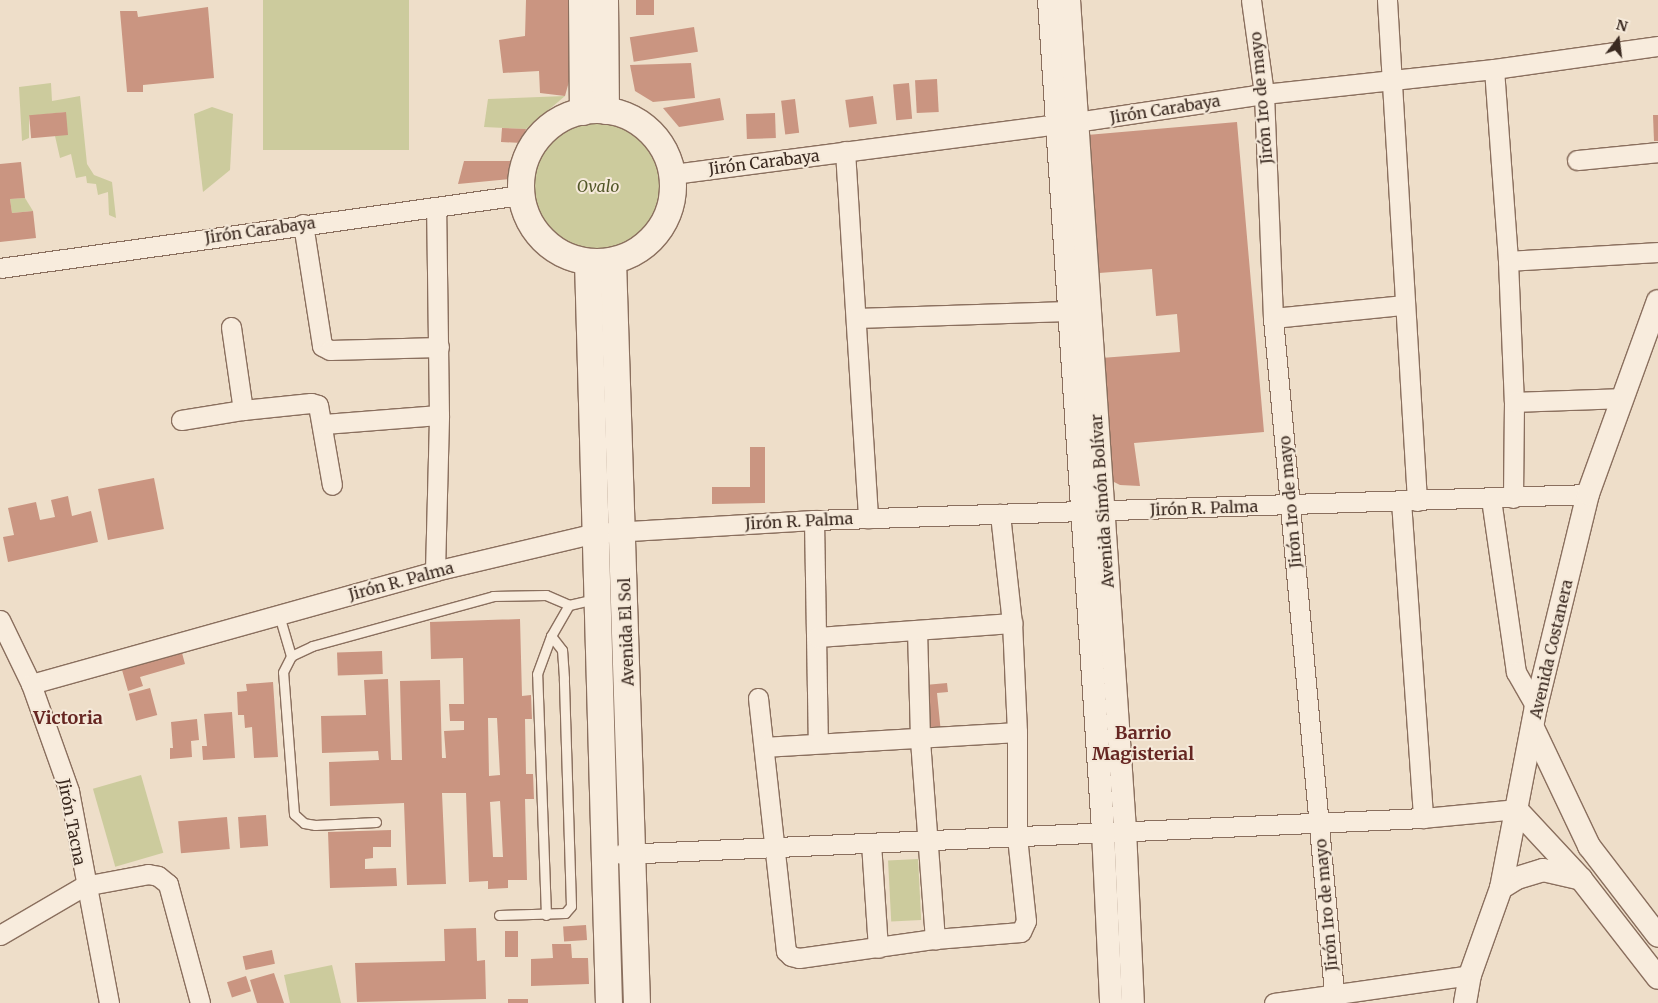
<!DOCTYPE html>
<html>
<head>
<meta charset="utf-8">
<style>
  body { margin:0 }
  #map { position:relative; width:1658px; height:1003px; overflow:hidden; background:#eedec9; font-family:Merriweather,serif }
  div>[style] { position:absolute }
  .green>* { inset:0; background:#cccb9d; transform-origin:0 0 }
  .round { border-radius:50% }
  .building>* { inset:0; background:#ca9581; transform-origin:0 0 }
  .roads { filter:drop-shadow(1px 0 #8a6f5e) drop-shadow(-1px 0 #8a6f5e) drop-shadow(0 1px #8a6f5e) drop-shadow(0 -1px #8a6f5e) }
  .service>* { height:9px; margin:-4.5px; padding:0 4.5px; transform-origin:4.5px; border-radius:4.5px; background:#f8ecdd }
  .minor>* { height:19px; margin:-9.5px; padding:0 9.5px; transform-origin:9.5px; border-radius:9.5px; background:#f8ecdd }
  .tertiary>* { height:22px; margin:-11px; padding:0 11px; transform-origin:11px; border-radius:11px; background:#f8ecdd }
  .secondary>* { height:26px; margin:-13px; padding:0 13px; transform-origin:13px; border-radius:13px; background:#f8ecdd }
  .secondary>.ring { margin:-13px; padding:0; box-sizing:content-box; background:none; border:26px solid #f8ecdd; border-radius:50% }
  span { translate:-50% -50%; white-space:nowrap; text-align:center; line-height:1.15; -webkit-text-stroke:4px #f5e9d9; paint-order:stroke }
  .street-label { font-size:16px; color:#3b2a21 }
  .park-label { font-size:16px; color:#525728; font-style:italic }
  .neighbourhood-label { font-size:18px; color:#662622; font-weight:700 }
  .north { position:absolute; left:1593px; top:15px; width:50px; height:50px; -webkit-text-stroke:4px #f5e9d9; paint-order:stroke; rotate:15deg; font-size:14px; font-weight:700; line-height:20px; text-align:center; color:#3b2a21 }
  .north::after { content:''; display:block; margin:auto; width:18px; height:22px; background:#3b2a21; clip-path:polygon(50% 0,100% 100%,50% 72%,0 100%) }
</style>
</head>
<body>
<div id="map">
  <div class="green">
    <i style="left:263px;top:0;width:146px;height:150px"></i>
    <i style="clip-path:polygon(51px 83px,52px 101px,80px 96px,87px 164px,94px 175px,112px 182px,116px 218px,109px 215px,108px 192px,98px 195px,96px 184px,87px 183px,86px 176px,76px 178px,71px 154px,60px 158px,55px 136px,66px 112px,29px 116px,29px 138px,22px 141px,19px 87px)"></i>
    <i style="clip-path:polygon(565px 96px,526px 129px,484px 127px,488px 99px)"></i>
    <i style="clip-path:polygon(212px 107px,233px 114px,230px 170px,203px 192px,194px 114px)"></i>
    <i class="round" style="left:531px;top:119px;width:134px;height:134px"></i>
    <i style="clip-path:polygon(25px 198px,33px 211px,12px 213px,10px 199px)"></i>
    <i style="left:141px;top:775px;width:81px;height:50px;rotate:74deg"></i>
    <i style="left:918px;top:859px;width:61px;height:30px;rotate:87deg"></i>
    <i style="clip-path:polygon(332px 965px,341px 1003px,290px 1003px,284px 975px)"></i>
  </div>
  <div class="building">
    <i style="clip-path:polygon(526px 0,574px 0,573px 67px,565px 96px,540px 93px,539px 71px,503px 73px,499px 40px,525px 36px)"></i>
    <i style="left:636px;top:0;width:18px;height:15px"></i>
    <i style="clip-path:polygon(208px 7px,214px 78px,143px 85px,143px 92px,127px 92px,120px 11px,137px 11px,138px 17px)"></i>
    <i style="left:694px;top:27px;width:25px;height:65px;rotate:81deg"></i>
    <i style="clip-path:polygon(691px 63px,695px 98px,653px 102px,635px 91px,630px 65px)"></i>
    <i style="left:937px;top:79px;width:33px;height:22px;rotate:87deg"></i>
    <i style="left:909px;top:83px;width:36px;height:16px;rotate:85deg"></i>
    <i style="left:873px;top:96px;width:28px;height:28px;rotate:82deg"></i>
    <i style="clip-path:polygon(720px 98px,724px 120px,679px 127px,663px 108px)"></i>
    <i style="left:795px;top:99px;width:34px;height:14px;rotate:83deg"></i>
    <i style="left:66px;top:112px;width:23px;height:37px;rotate:85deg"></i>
    <i style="left:775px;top:113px;width:25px;height:29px;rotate:88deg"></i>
    <i style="clip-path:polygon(1653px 115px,1658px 115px,1658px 141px,1654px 141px)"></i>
    <i style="clip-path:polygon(1237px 122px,1264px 432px,1134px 443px,1140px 486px,1120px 485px,1110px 480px,1101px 358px,1180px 352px,1177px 314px,1156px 316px,1152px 269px,1099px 273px,1087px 135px)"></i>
    <i style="clip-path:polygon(502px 128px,526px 129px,522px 143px,501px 142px)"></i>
    <i style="clip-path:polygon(464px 161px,512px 161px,511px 179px,458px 184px)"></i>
    <i style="clip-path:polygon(21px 162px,25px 198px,10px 199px,12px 213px,33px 211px,36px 238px,0 242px,0 164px)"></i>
    <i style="clip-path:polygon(750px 447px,765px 447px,765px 503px,712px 504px,712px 487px,750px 487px)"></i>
    <i style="left:154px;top:478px;width:52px;height:57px;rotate:79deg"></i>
    <i style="clip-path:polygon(68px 496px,72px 516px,91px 511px,98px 542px,8px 562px,3px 537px,14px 535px,8px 508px,36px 502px,40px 520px,55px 517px,51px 500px)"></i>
    <i style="clip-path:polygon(evenodd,520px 619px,522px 696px,531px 695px,532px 719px,525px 719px,526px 774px,533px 774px,534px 799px,525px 799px,527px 880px,508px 880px,508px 888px,488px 889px,488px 881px,469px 882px,466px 793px,442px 793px,446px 884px,407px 885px,404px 803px,330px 806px,329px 762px,379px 760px,378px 751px,322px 753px,321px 716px,366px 715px,364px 680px,388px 679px,391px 760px,402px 760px,400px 681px,440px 680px,442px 758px,446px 758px,444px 731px,464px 730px,464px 721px,450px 721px,449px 704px,464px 704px,463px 658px,431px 659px,430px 622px,520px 619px,488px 718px,497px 718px,500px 775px,489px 776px,488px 718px,520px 619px,500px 801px,503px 857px,493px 857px,490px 802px,500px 801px)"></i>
    <i style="left:382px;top:651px;width:23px;height:45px;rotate:88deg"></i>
    <i style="clip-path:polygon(182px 653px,185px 664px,140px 677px,143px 686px,128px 691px,122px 670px)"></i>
    <i style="clip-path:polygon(273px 682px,278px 757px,254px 758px,252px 727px,245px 728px,244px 715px,238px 715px,237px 692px,247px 691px,246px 684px)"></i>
    <i style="clip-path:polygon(947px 683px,948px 692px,937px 693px,941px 733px,930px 734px,925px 685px)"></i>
    <i style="left:150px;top:688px;width:28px;height:22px;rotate:75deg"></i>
    <i style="clip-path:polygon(232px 712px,235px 758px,203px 760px,202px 746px,207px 746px,204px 714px)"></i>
    <i style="clip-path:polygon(197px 719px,199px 740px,191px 741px,192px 757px,170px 759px,170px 748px,173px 748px,171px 722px)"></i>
    <i style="left:266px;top:815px;width:31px;height:28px;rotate:86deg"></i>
    <i style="left:227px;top:817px;width:32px;height:49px;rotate:85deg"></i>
    <i style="clip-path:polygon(391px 830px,391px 847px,373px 847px,373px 858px,365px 859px,365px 869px,396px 868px,397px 886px,330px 888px,328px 832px)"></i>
    <i style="left:586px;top:925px;width:15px;height:23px;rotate:86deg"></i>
    <i style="clip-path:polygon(476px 928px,477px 961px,485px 960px,486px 999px,357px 1002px,355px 963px,445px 961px,444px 929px)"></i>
    <i style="left:505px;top:931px;width:13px;height:26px"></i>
    <i style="clip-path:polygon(552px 944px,571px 944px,572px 958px,588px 958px,589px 984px,531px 986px,531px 959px,553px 958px)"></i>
    <i style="left:272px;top:950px;width:14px;height:30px;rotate:78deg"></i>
    <i style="clip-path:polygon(274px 973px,284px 1003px,257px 1003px,250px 980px)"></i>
    <i style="left:246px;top:976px;width:16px;height:20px;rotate:72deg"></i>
    <i style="left:508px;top:999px;width:20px;height:4px"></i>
  </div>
  <div class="roads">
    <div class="service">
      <i style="left:279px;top:615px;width:43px;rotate:73.7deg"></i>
      <i style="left:376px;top:822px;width:61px;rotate:177.2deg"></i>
      <i style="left:315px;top:825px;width:11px;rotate:-170deg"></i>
      <i style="left:304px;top:823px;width:13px;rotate:-138deg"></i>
      <i style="left:294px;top:814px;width:142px;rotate:-94.4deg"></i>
      <i style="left:283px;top:672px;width:18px;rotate:-63deg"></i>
      <i style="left:291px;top:656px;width:23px;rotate:-25deg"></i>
      <i style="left:312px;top:646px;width:188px;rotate:-15.4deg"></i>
      <i style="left:493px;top:596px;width:53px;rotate:-1.1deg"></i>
      <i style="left:546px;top:595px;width:25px;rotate:23deg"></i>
      <i style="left:499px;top:915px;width:66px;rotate:-1.7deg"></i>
      <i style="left:565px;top:913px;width:9px;rotate:-49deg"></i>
      <i style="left:571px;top:906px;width:228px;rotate:-91.8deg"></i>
      <i style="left:564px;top:678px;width:28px;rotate:-94deg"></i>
      <i style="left:562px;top:650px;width:18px;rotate:-128deg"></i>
      <i style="left:546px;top:915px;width:241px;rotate:-92.1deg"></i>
      <i style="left:537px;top:674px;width:40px;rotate:-69.8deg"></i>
      <i style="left:551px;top:636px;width:36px;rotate:-60deg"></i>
      <i style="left:569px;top:605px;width:27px;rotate:-13deg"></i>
    </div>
    <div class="minor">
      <i style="left:1251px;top:0;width:95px;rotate:82.1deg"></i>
      <i style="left:1264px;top:94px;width:224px;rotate:87.7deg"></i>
      <i style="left:1273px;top:318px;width:688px;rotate:84.83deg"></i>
      <i style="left:1387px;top:0;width:502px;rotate:86.57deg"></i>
      <i style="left:1494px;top:69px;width:193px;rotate:85.8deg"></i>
      <i style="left:1508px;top:261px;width:141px;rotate:87.6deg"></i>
      <i style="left:1514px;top:402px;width:96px;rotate:90.6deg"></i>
      <i style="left:845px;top:151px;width:368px;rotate:86.4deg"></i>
      <i style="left:1577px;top:160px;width:81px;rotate:-5.6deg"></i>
      <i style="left:673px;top:174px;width:406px;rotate:-7.4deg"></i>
      <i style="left:1076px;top:122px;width:190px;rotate:-8.5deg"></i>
      <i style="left:1264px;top:94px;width:231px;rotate:-6.2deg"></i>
      <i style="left:1494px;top:69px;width:166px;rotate:-8deg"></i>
      <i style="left:303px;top:224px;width:123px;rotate:81.1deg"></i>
      <i style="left:322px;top:346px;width:9px;rotate:27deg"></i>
      <i style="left:330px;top:350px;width:109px;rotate:-1.6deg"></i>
      <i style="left:1508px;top:261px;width:150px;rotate:-3.4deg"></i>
      <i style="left:0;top:268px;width:526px;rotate:-7.98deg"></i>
      <i style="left:856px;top:318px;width:212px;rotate:-1.9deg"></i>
      <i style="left:1273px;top:318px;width:132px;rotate:-5.7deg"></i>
      <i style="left:231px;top:327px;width:84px;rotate:81.8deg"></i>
      <i style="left:1514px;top:402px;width:109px;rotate:-2.1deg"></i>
      <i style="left:181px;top:420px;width:63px;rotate:-9.2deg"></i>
      <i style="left:243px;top:410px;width:68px;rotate:-5.9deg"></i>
      <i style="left:311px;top:403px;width:7px;rotate:16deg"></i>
      <i style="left:318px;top:405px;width:81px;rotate:80.1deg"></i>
      <i style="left:324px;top:424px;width:115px;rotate:-4.5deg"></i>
      <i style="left:1491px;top:499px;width:175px;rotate:81.8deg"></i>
      <i style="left:1516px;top:672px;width:40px;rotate:60.3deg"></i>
      <i style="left:1401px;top:501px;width:318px;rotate:86deg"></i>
      <i style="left:814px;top:520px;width:223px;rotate:89deg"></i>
      <i style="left:435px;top:571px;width:156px;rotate:-88.5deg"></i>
      <i style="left:439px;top:415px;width:208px;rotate:-90.8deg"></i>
      <i style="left:0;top:620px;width:71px;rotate:64.2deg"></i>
      <i style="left:31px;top:684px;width:114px;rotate:70.4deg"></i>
      <i style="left:69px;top:791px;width:216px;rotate:79.3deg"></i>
      <i style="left:917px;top:630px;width:110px;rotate:88.4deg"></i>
      <i style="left:920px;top:740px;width:200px;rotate:85.7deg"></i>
      <i style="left:817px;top:637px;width:196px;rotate:-4.1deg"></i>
      <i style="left:31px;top:684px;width:420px;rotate:-15.6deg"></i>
      <i style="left:435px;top:571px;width:165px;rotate:-13.3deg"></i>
      <i style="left:596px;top:533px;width:218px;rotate:-3.4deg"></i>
      <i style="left:814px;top:520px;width:774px;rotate:-1.92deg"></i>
      <i style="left:758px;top:698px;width:255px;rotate:83.7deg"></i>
      <i style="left:786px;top:951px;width:7px;rotate:45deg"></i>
      <i style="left:791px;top:956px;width:8px;rotate:14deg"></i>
      <i style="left:799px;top:958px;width:137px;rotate:-8deg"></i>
      <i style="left:935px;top:939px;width:86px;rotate:-4.7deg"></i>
      <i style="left:1021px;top:932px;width:12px;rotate:-66deg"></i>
      <i style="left:1026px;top:921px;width:84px;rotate:-96.1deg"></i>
      <i style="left:1017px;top:837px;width:105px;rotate:-90deg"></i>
      <i style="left:1017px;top:732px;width:109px;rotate:-92.6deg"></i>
      <i style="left:1012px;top:623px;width:110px;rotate:-96.3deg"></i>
      <i style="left:764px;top:747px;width:253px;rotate:-3.4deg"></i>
      <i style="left:871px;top:843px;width:105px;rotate:86.2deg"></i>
      <i style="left:621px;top:854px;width:803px;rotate:-2.57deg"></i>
      <i style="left:1423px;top:818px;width:93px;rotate:-5.5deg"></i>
      <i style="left:0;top:935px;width:97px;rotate:-30.3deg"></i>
      <i style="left:84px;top:886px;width:65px;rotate:-10.6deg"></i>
      <i style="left:148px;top:874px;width:10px;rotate:11deg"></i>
      <i style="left:158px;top:876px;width:13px;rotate:39deg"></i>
      <i style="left:168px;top:884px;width:123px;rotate:74.9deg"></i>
      <i style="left:1274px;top:1003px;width:198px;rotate:-8.1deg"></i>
    </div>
    <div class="tertiary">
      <i style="left:1049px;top:0;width:833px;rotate:86.28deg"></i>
      <i style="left:1103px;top:831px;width:172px;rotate:87.3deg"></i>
      <i style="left:1069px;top:0;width:832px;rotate:86.14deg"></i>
      <i style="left:1125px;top:830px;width:173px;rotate:87.4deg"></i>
      <i style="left:1533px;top:728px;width:131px;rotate:64.6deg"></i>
      <i style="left:1589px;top:846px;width:113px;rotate:52.5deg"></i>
      <i style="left:1516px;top:809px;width:96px;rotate:47.1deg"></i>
      <i style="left:1581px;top:879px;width:125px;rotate:52.1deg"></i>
      <i style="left:1501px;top:888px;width:19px;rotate:-32deg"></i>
      <i style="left:1517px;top:878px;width:27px;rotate:-17deg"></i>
      <i style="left:1543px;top:870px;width:39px;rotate:13deg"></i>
      <i style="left:1465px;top:1003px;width:28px;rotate:-80deg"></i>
      <i style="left:1470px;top:975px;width:92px;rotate:-70.4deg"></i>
      <i style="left:1501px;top:888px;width:184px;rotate:-79.1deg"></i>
      <i style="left:1536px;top:707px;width:219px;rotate:-76.3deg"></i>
      <i style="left:1588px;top:494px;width:205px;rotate:-70.1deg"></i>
    </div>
    <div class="secondary">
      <i style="left:582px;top:0;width:112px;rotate:89.5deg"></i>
      <i style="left:605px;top:0;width:111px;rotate:89.5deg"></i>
      <i class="ring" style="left:521px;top:110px;width:126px;height:126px"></i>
      <i style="left:613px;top:261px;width:742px;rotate:88.15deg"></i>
      <i style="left:588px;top:262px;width:741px;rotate:88.38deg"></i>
    </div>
  </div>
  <div class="street-label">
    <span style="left:1261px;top:98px;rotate:-95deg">Jirón 1ro de mayo</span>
    <span style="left:1165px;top:109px;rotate:-9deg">Jirón Carabaya</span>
    <span style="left:764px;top:162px;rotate:-7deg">Jirón Carabaya</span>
    <span style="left:260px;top:230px;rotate:-8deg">Jirón Carabaya</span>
    <span style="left:1102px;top:501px;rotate:-94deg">Avenida Simón Bolívar</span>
    <span style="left:1290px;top:502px;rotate:-95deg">Jirón 1ro de mayo</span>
    <span style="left:1204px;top:508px;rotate:-2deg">Jirón R. Palma</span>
    <span style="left:799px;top:521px;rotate:-3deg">Jirón R. Palma</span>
    <span style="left:401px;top:581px;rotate:-15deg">Jirón R. Palma</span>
    <span style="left:626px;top:632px;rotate:-92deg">Avenida El Sol</span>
    <span style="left:1551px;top:649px;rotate:-77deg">Avenida Costanera</span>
    <span style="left:72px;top:822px;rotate:79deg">Jirón Tacna</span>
    <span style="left:1326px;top:905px;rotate:-95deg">Jirón 1ro de mayo</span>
  </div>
  <div class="park-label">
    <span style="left:598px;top:186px">Ovalo</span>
  </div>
  <div class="neighbourhood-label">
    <span style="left:68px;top:718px">Victoria</span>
    <span style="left:1143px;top:744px">Barrio<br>Magisterial</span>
  </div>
  <div class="north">N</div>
</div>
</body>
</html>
